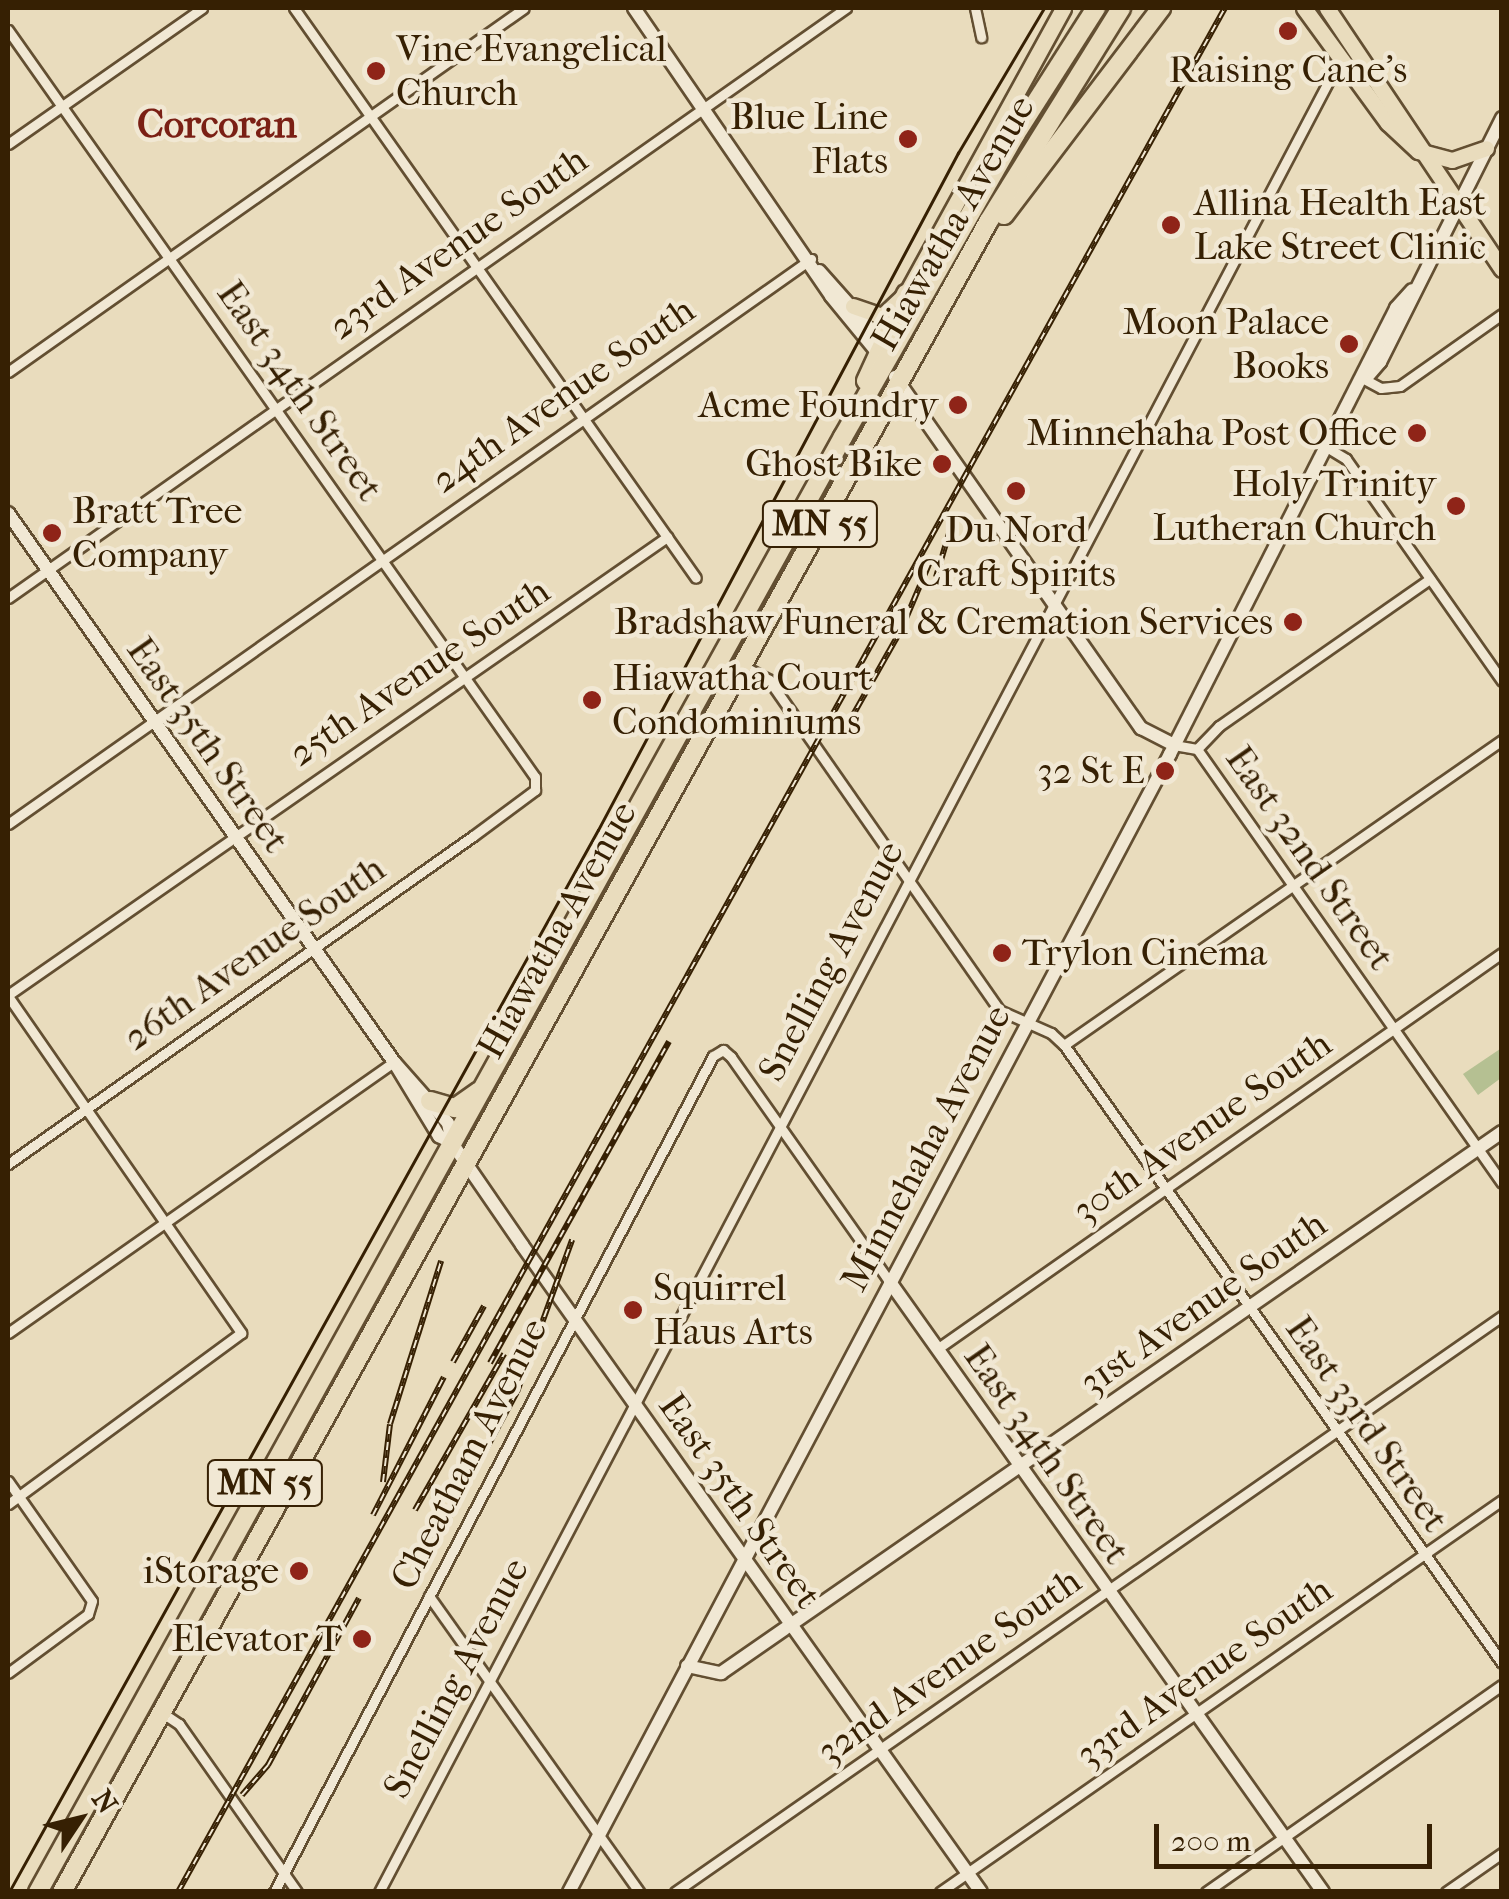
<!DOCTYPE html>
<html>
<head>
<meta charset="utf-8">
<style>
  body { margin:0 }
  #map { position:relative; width:1509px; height:1899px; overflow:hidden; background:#e9dcbd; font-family:"IM FELL French Canon",serif }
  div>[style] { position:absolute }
  .green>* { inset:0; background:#b5c092 }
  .roads { filter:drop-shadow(2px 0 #634f32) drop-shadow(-2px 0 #634f32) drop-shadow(0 2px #634f32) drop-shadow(0 -2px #634f32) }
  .street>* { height:9px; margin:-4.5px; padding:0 4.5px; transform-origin:4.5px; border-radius:4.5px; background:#f1e8d4 }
  .secondary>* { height:12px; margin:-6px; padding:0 6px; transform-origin:6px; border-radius:6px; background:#f1e8d4 }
  .primary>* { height:15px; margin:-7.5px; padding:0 7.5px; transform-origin:7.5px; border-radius:7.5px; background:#e9dcbd }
  .highway>* { height:18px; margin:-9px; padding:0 9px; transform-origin:9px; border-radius:9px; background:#e9dcbd }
  .tram>* { height:2.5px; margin:-1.25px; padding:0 1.25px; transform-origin:1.25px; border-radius:1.25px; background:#362003 }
  .rail>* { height:6px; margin-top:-3px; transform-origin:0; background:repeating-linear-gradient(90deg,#f1e8d4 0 8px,#362003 0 16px); box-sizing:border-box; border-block:2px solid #362003 }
  .dots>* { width:28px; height:28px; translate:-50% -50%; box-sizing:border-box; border:5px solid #f1e8d4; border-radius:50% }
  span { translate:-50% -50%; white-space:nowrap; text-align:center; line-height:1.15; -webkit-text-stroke:9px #f1e8d4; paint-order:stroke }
  .shield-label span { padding:2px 8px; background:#f1e8d4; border:2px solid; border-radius:8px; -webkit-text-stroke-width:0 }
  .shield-label { font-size:35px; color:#362003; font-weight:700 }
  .poi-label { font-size:38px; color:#362003 }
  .left { translate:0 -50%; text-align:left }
  .right { translate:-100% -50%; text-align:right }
  .street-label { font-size:38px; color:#362003 }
  .neighbourhood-label { font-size:40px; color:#7a1f14; font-weight:700 }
  .frame { position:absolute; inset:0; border:10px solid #362003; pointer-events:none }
  .north { position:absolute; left:30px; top:1769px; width:100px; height:100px; -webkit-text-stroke:8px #f1e8d4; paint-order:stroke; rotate:55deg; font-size:28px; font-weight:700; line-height:40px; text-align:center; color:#362003 }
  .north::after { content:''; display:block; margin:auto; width:35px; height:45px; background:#362003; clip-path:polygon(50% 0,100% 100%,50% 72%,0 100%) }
  .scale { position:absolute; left:1154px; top:1824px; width:278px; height:45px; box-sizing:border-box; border:5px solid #362003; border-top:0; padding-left:12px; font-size:30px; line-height:35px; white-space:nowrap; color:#362003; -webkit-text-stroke:8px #f1e8d4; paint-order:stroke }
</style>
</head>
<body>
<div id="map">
  <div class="green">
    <i style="clip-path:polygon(1500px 1049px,1501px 1078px,1478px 1095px,1463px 1074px)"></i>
  </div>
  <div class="roads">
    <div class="street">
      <i style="left:294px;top:8px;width:697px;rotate:54.81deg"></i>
      <i style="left:975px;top:8px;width:30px;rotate:78deg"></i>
      <i style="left:8px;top:30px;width:914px;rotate:54.8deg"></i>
      <i style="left:535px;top:777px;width:13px;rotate:90deg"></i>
      <i style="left:535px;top:790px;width:77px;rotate:143.4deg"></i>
      <i style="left:473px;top:836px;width:569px;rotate:144.8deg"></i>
      <i style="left:8px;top:144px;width:237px;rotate:-35deg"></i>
      <i style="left:8px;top:372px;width:631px;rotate:-35.2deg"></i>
      <i style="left:1364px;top:379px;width:19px;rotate:28deg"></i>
      <i style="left:1381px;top:388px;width:19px;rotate:-6deg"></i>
      <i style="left:1400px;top:386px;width:125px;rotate:-35.2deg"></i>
      <i style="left:1328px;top:448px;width:21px;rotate:31deg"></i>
      <i style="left:1346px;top:459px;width:271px;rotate:54.9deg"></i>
      <i style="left:8px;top:598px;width:1025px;rotate:-35.15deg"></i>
      <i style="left:743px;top:666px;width:30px;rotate:28deg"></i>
      <i style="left:769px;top:680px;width:402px;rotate:55.1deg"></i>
      <i style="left:999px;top:1010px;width:57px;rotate:23.9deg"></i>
      <i style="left:1051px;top:1033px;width:18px;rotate:43deg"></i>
      <i style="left:1064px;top:1045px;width:757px;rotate:54.67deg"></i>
      <i style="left:1174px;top:745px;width:23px;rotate:10deg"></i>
      <i style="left:1197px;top:749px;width:530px;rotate:54.9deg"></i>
      <i style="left:1197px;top:749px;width:32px;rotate:-46deg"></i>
      <i style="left:1219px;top:726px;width:257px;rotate:-34.9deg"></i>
      <i style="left:8px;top:824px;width:982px;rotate:-35.13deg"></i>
      <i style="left:8px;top:995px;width:803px;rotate:-34.8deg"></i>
      <i style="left:8px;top:996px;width:410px;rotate:55.3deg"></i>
      <i style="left:241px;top:1333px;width:289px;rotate:143.7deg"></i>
      <i style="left:1064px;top:1045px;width:534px;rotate:-34.85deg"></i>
      <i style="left:8px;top:1333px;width:472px;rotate:-35.1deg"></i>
      <i style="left:937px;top:1349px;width:690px;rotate:-35.03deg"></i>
      <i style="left:8px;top:1481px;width:146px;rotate:55deg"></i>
      <i style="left:92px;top:1601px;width:14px;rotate:107deg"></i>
      <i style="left:88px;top:1614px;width:99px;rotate:143.6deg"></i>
      <i style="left:429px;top:1596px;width:363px;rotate:54.6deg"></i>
      <i style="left:161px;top:1712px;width:22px;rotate:34deg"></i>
      <i style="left:179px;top:1724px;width:205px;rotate:54.9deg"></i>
      <i style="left:274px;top:1892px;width:944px;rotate:-62.3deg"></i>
      <i style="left:713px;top:1056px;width:12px;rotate:-31deg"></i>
      <i style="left:723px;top:1050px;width:11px;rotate:41deg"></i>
      <i style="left:731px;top:1057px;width:276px;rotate:54.8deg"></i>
      <i style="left:379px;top:1892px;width:2070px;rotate:-62.33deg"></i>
      <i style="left:675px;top:1892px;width:1008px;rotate:-34.86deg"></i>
      <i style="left:940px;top:1892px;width:685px;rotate:-34.9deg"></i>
      <i style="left:1206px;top:1892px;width:361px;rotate:-35deg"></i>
      <i style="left:1446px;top:1892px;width:68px;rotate:-34.9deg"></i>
    </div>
    <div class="secondary">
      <i style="left:634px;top:8px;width:349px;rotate:55.6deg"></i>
      <i style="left:831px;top:296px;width:72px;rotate:50.6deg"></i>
      <i style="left:819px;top:271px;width:72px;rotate:48.4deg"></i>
      <i style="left:867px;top:325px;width:29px;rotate:68deg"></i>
      <i style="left:895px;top:377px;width:429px;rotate:55deg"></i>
      <i style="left:1141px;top:728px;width:37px;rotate:27deg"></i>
      <i style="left:1367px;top:377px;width:20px;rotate:-49deg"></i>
      <i style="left:1380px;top:362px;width:273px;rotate:-63.4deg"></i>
      <i style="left:8px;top:513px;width:671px;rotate:54.89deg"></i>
      <i style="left:394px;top:1062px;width:87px;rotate:58.7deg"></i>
      <i style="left:439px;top:1136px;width:15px;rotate:28deg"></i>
      <i style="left:394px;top:1062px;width:81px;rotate:48.5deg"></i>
      <i style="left:448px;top:1123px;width:20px;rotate:79deg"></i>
      <i style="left:452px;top:1143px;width:124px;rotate:55.5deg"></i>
      <i style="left:522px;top:1245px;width:793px;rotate:54.65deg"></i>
      <i style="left:890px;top:1282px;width:748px;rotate:54.63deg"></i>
      <i style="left:687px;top:1666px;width:35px;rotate:12deg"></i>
      <i style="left:721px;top:1673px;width:950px;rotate:-34.71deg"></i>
      <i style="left:569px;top:1892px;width:1287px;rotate:-62.16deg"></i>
      <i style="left:1170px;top:754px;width:500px;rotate:-63.1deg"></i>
      <i style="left:1396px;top:308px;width:24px;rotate:-48deg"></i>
    </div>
    <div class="primary">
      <i style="left:1304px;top:8px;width:142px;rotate:53.9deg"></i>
      <i style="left:1388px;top:123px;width:41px;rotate:43deg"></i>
      <i style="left:1418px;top:151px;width:35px;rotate:15deg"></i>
      <i style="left:1452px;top:160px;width:36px;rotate:-19deg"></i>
      <i style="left:1327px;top:8px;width:314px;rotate:56.2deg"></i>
      <i style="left:853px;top:306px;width:31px;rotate:19deg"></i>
      <i style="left:882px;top:316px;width:33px;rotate:-43deg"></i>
      <i style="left:906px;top:294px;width:326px;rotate:-61.2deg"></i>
    </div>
    <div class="highway">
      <i style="left:1004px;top:215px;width:260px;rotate:-52.8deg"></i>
      <i style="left:866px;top:381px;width:96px;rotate:-65.3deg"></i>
      <i style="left:430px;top:1101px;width:26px;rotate:16deg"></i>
      <i style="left:455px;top:1108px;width:29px;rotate:-35deg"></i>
      <i style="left:38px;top:1892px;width:1663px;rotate:-61.05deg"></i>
      <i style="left:843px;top:437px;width:348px;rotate:-60.3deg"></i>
      <i style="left:1015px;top:135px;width:151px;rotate:-57.5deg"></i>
      <i style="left:62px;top:1892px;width:1910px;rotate:-60.99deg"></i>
      <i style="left:988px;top:222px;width:252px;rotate:-58.1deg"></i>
    </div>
  </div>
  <div class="tram">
    <i style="left:9px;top:1892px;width:1214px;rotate:-60.99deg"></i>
    <i style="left:598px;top:830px;width:767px;rotate:-62deg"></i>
    <i style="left:958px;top:153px;width:169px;rotate:-59.3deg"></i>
  </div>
  <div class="rail">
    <i style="left:936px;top:577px;width:59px;rotate:-73.4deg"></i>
    <i style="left:849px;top:722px;width:106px;rotate:-60.5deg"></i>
    <i style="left:901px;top:630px;width:74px;rotate:-66.9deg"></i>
    <i style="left:453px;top:1362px;width:64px;rotate:-61deg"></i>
    <i style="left:490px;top:1363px;width:368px;rotate:-60.9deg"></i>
    <i style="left:383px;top:1482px;width:58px;rotate:-83.1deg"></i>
    <i style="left:390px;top:1424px;width:171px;rotate:-72.6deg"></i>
    <i style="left:415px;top:1510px;width:180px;rotate:-60.3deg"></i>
    <i style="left:373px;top:1515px;width:155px;rotate:-62.8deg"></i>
    <i style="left:444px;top:1527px;width:153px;rotate:-61.6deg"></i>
    <i style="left:517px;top:1392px;width:162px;rotate:-70.1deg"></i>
    <i style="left:242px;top:1795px;width:40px;rotate:-49deg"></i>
    <i style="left:268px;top:1765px;width:190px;rotate:-61.4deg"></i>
    <i style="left:178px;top:1892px;width:2155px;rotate:-60.94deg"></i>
  </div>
  <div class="dots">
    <i style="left:1288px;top:31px;background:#8f2418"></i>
    <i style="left:376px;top:71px;background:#8f2418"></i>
    <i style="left:908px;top:139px;background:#8f2418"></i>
    <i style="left:1171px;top:225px;background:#8f2418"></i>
    <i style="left:1349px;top:344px;background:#8f2418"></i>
    <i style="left:958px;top:405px;background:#8f2418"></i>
    <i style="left:1417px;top:433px;background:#8f2418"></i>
    <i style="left:942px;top:464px;background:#8f2418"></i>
    <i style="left:1016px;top:491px;background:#8f2418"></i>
    <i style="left:1456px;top:506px;background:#8f2418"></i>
    <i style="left:52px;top:533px;background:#8f2418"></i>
    <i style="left:1293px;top:622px;background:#8f2418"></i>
    <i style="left:592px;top:700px;background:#8f2418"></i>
    <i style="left:1165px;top:771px;background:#8f2418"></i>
    <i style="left:1002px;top:953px;background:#8f2418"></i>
    <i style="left:633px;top:1310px;background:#8f2418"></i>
    <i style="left:299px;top:1571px;background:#8f2418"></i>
    <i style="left:362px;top:1639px;background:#8f2418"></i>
  </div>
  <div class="shield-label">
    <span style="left:820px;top:524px">MN 55</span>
    <span style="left:265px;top:1483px">MN 55</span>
  </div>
  <div class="poi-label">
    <span class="left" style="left:396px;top:71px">Vine Evangelical<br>Church</span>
    <span style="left:1288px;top:70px">Raising Cane's</span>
    <span class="right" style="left:888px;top:139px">Blue Line<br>Flats</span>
    <span class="left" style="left:1194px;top:225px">Allina Health East<br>Lake Street Clinic</span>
    <span class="right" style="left:1329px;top:344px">Moon Palace<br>Books</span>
    <span class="right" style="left:938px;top:405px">Acme Foundry</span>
    <span class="right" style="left:1397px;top:433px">Minnehaha Post Office</span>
    <span class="right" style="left:922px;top:464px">Ghost Bike</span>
    <span class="right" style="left:1436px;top:506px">Holy Trinity<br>Lutheran Church</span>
    <span class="left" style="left:72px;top:533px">Bratt Tree<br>Company</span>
    <span style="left:1016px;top:552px">Du Nord<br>Craft Spirits</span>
    <span class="right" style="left:1273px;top:622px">Bradshaw Funeral &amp; Cremation Services</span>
    <span class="left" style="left:612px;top:700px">Hiawatha Court<br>Condominiums</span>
    <span class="right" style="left:1145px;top:771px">32 St E</span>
    <span class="left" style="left:1022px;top:953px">Trylon Cinema</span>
    <span class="left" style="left:653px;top:1310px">Squirrel<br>Haus Arts</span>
    <span class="right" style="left:279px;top:1571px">iStorage</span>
    <span class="right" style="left:342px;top:1639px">Elevator T</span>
  </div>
  <div class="street-label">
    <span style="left:953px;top:223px;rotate:-60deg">Hiawatha Avenue</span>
    <span style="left:458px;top:243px;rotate:-35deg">23rd Avenue South</span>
    <span style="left:300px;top:391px;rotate:55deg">East 34th Street</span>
    <span style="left:563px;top:395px;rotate:-35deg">24th Avenue South</span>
    <span style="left:419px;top:672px;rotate:-34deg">25th Avenue South</span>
    <span style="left:208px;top:745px;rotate:55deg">East 35th Street</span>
    <span style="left:1310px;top:858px;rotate:55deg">East 32nd Street</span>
    <span style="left:557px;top:930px;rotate:-61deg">Hiawatha Avenue</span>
    <span style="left:254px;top:953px;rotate:-35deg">26th Avenue South</span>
    <span style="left:831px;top:961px;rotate:-62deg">Snelling Avenue</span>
    <span style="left:1202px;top:1127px;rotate:-35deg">30th Avenue South</span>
    <span style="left:926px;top:1148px;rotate:-62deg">Minnehaha Avenue</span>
    <span style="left:1203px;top:1303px;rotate:-35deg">31st Avenue South</span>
    <span style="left:1367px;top:1424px;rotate:55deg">East 33rd Street</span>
    <span style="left:469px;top:1454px;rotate:-63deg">Cheatham Avenue</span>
    <span style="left:1047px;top:1454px;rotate:55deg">East 34th Street</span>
    <span style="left:740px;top:1501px;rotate:55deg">East 35th Street</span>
    <span style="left:949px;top:1666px;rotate:-35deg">32nd Avenue South</span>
    <span style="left:1204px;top:1672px;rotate:-35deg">33rd Avenue South</span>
    <span style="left:456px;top:1678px;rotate:-62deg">Snelling Avenue</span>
  </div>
  <div class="neighbourhood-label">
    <span style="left:217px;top:124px">Corcoran</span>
  </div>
  <div class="frame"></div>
  <div class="north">N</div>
  <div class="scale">200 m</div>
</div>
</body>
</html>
